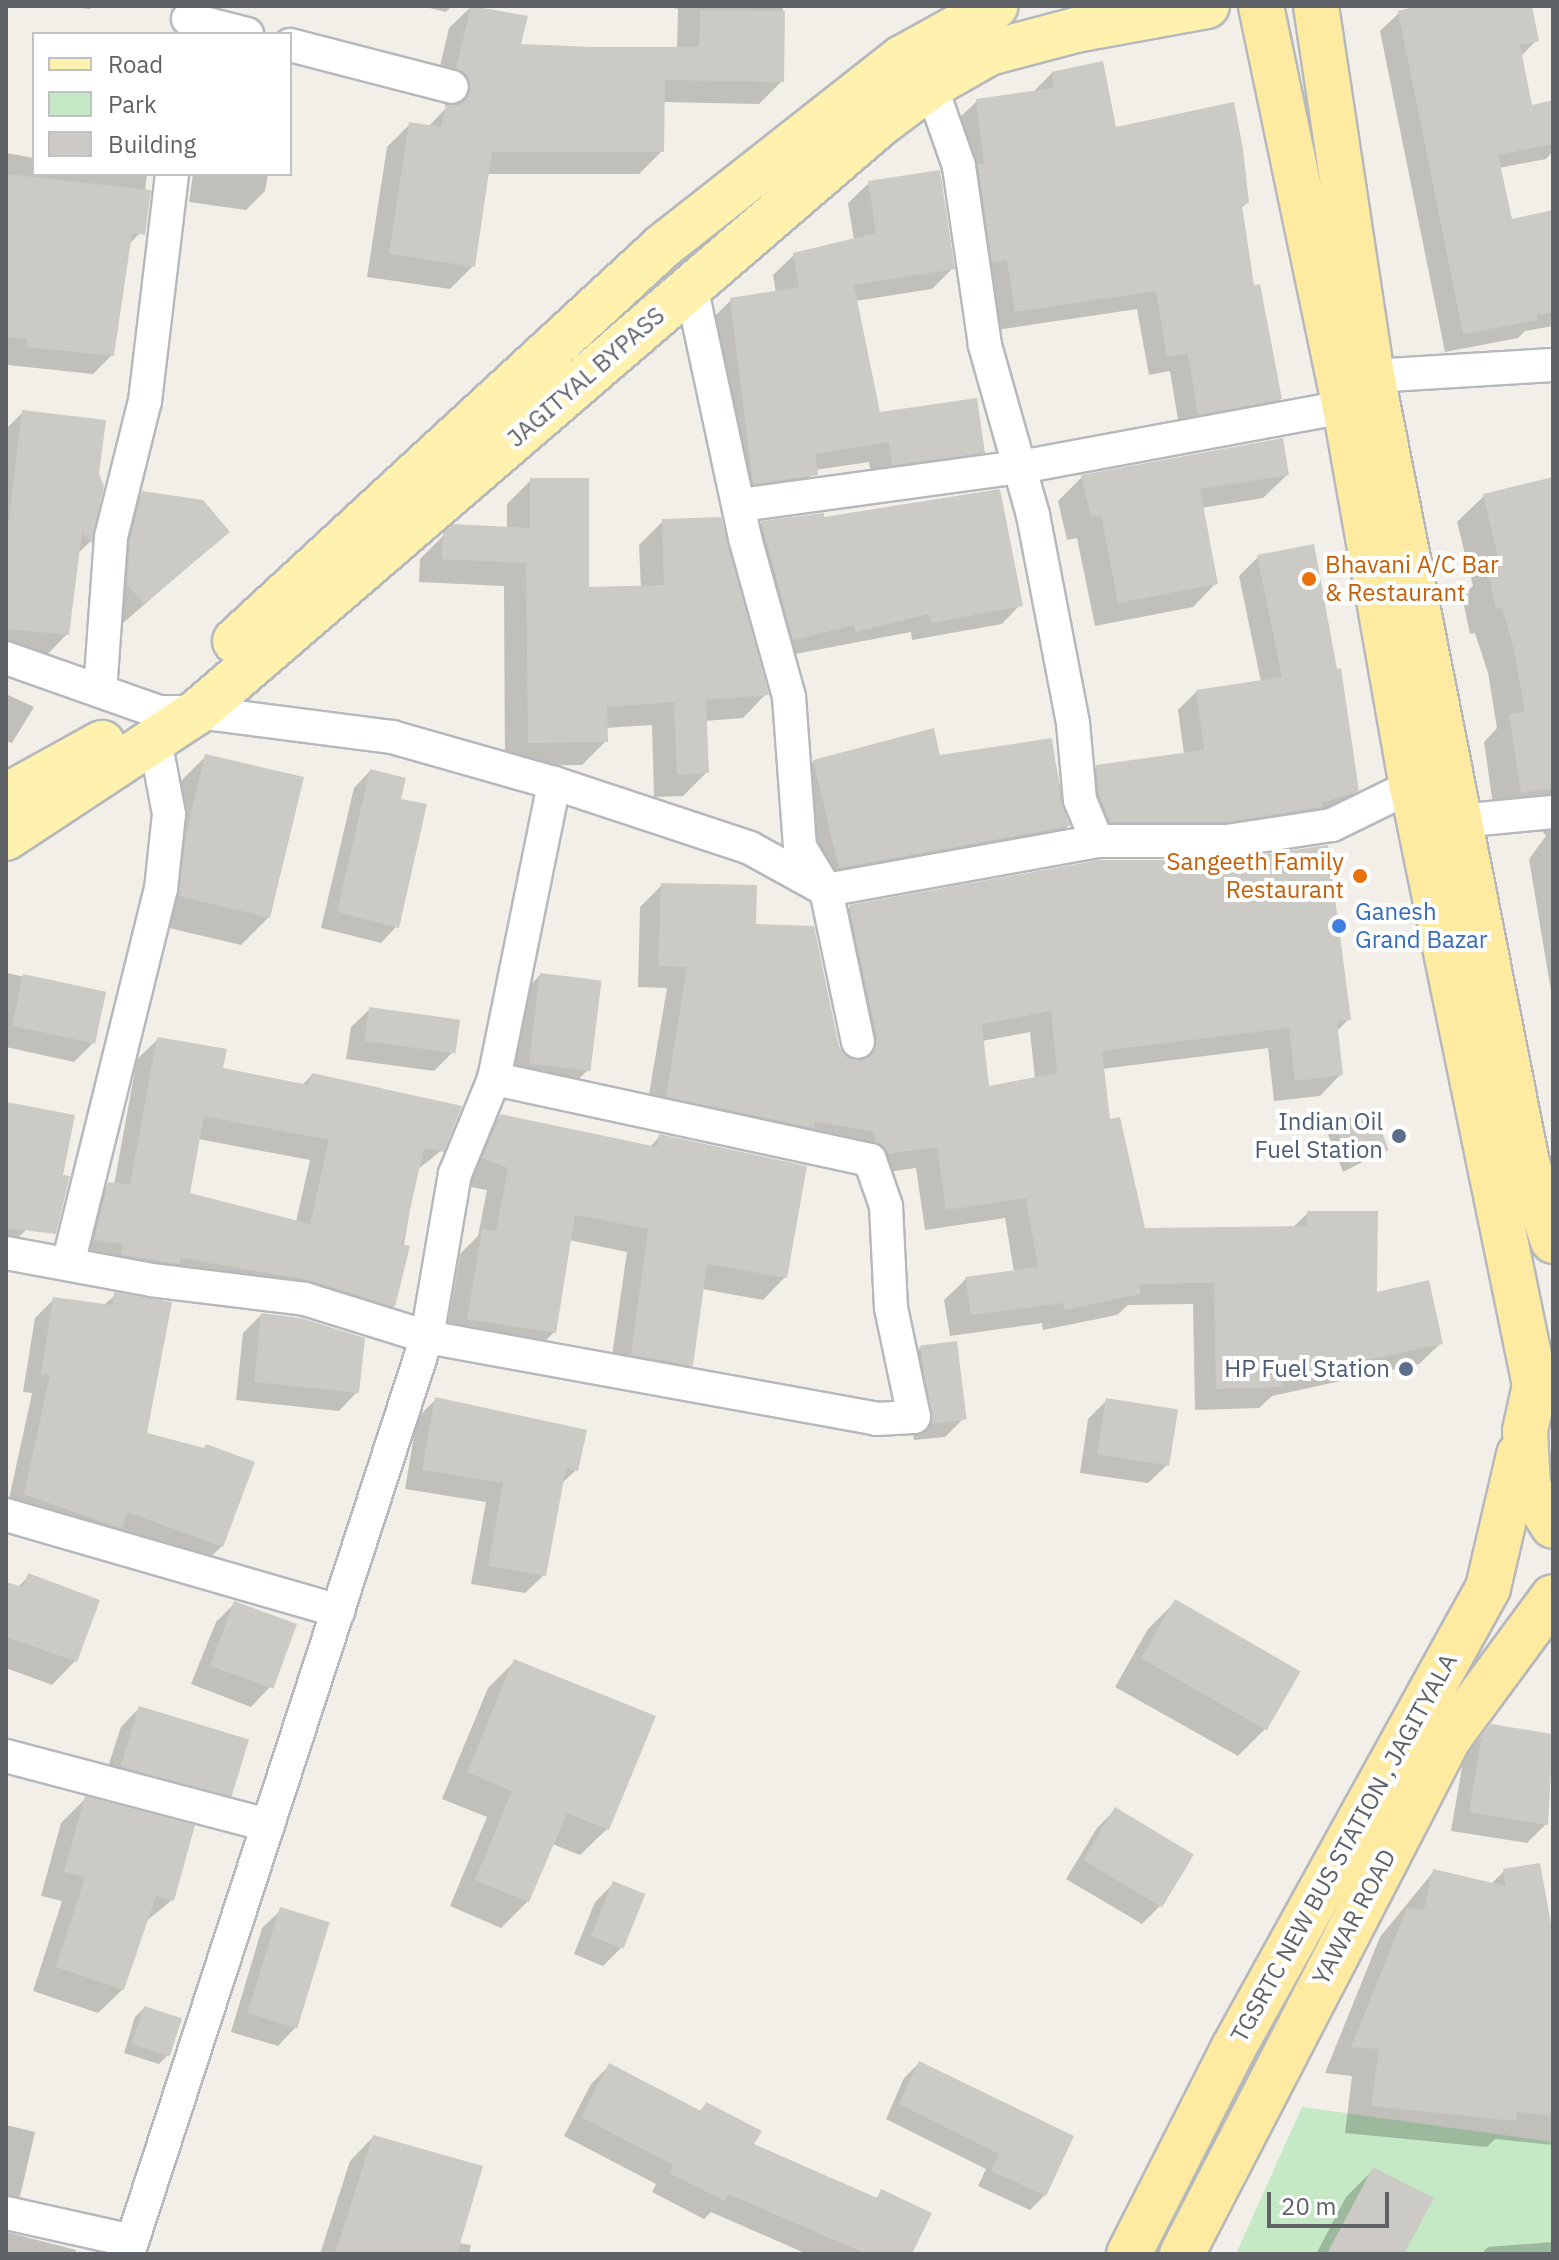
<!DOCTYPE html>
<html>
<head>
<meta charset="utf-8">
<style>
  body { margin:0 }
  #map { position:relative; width:1559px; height:2260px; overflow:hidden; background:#f1efe8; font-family:"IBM Plex Sans",sans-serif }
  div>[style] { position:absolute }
  .green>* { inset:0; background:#c5e8c5 }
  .shadow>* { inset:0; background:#0003 }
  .building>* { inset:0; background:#cccac5; transform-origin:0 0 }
  .roads { filter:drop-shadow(2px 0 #b5b8bc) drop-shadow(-2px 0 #b5b8bc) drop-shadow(0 2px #b5b8bc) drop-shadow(0 -2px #b5b8bc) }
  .minor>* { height:32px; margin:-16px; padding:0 16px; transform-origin:16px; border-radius:16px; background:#fff }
  .primary>* { height:44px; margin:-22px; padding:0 22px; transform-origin:22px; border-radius:22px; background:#fff2af }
  .trunk>* { height:44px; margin:-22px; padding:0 22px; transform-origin:22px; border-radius:22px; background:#feeaa1 }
  .dots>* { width:22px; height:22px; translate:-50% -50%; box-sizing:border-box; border:4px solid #fff; border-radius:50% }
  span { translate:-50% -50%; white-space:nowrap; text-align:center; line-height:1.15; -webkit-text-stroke:8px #fff; paint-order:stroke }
  .street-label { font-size:24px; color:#5f6368 }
  .food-label { font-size:24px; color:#c56008 }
  .left { translate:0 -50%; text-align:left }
  .right { translate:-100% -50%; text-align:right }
  .shop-label { font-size:24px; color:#366cbe }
  .service-label { font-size:24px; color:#4e5e75 }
  .frame { position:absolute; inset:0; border:8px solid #5f6368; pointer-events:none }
  .legend { position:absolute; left:32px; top:32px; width:260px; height:144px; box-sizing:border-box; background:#fff; border:2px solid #bfc1c3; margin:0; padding:10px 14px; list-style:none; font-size:24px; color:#5f6368 }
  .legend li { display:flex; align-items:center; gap:16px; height:40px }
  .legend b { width:40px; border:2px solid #bfc1c3 }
  .scale { position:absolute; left:1267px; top:2192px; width:122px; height:36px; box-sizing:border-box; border:4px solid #5f6368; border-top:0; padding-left:10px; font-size:24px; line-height:28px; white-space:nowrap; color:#5f6368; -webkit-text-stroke:6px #fff; paint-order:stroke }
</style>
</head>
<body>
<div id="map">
  <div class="green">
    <i style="clip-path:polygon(1302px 2107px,1553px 2142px,1553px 2254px,1236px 2254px)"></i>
  </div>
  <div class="shadow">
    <i style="clip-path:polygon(63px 6px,93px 6px,90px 9px)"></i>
    <i style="clip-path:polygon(421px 6px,452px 6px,446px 12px)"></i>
    <i style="clip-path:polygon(472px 6px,526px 18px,519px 46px,677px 49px,678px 9px,668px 6px,783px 6px,782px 81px,759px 104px,662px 102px,662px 151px,639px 174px,487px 174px,473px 266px,450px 289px,367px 277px,387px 147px,410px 124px,428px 127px,446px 108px,443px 97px,434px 91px,449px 28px)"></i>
    <i style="clip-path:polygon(1428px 6px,1530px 6px,1537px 40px,1521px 56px,1531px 107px,1553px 102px,1553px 151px,1546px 159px,1499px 168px,1511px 221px,1553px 212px,1553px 326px,1525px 331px,1518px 338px,1445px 352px,1380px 31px,1399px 13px)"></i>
    <i style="clip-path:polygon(1052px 73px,1115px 130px,1247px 203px,1240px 209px,1252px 287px,1280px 399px,1261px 417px,1180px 432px,1170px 371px,1149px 375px,1137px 309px,996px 330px,958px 119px,977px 101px,1032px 93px)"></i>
    <i style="clip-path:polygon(6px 153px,34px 158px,34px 174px,147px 174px,140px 233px,129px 244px,112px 355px,93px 374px,8px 365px)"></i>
    <i style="clip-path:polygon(193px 174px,268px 174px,265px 191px,246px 210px,189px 202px)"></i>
    <i style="clip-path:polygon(869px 183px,953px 268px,932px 289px,855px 301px,878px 414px,983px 452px,962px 473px,872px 485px,869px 462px,815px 470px,795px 495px,733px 504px,710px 321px,731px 300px,776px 293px,773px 275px,794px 255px,854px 240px,848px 203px)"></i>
    <i style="clip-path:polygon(23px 412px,104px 422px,90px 542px,77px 554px,67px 634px,46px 656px,6px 652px,6px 429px)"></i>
    <i style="clip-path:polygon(1287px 475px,1263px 498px,1201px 508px,1216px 583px,1193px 607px,1095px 626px,1077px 538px,1067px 540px,1058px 501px,1082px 477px)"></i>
    <i style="clip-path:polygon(1553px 479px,1553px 1003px,1529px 859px,1546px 836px,1535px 821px,1495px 819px,1484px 742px,1497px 728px,1488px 673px,1475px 633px,1470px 634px,1462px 596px,1473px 586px,1457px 522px,1484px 496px)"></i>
    <i style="clip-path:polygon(531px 480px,587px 590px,641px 588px,639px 545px,663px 521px,766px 694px,743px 718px,705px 721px,706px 773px,683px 796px,654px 797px,652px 725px,605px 728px,606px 741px,582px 765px,505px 766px,504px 586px,419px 582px,420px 559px,444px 535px,507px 529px,507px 504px)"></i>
    <i style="clip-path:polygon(143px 493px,228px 532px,115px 630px,115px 521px)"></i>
    <i style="clip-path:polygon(823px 520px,1020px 605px,1002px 624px,912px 640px,911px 632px,774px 658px,743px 542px,762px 523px)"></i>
    <i style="clip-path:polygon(1258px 557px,1357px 790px,1338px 809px,1309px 818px,1091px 840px,1078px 785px,1097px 766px,1184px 754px,1178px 710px,1197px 691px,1261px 682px,1239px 576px)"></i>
    <i style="clip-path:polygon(8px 695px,34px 707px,12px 743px,6px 741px)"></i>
    <i style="clip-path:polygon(1051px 740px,1068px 826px,1046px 849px,817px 890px,791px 784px,814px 761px,939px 757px)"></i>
    <i style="clip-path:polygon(206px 756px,269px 917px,241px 945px,152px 924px,178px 784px)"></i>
    <i style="clip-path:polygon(370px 771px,399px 801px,397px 926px,381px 943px,321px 928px,354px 788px)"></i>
    <i style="clip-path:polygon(evenodd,662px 885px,754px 926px,843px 1057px,856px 1061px,828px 929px,850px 907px,1349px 1019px,1336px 1032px,1341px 1074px,1320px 1096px,1274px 1101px,1268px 1048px,1102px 1069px,1108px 1121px,1144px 1230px,1292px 1228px,1308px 1213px,1375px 1294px,1441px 1343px,1419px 1364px,1272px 1396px,1259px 1408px,1195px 1410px,1193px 1304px,1128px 1305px,1117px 1315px,1043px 1330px,1042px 1323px,950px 1336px,944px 1300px,966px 1279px,1014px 1272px,1005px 1218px,925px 1230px,916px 1168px,866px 1175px,645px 1118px,667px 988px,638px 987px,640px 907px,662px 885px,1030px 1032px,1035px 1079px,988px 1088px,982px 1041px,1030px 1032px)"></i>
    <i style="clip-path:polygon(6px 973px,104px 993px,93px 1043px,74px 1062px,6px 1047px)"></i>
    <i style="clip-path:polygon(540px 975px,588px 1070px,569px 1088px,510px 1081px,522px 994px)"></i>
    <i style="clip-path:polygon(370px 1009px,453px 1052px,434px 1071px,346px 1059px,351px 1027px)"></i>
    <i style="clip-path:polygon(evenodd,158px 1039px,221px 1070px,302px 1085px,312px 1075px,442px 1150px,417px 1170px,393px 1306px,372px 1326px,74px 1260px,88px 1204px,109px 1184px,114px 1185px,137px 1059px,158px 1039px,198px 1139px,310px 1160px,296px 1222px,188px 1195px,198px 1139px)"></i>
    <i style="clip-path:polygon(6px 1104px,32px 1207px,25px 1231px,6px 1249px)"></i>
    <i style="clip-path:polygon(501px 1116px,649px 1148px,660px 1136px,785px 1277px,763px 1300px,702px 1289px,691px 1365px,668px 1388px,609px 1377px,627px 1252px,569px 1240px,554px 1332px,532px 1355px,445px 1341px,460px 1254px,478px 1236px,487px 1190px,465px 1186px,478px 1139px)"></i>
    <i style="clip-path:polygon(1336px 1126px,1386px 1150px,1343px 1172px,1328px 1135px)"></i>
    <i style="clip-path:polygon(115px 1295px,145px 1434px,222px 1546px,203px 1564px,6px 1513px,32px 1393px,23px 1392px,35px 1318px,54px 1299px,103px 1306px)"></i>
    <i style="clip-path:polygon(261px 1315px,357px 1392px,339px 1411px,236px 1400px,243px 1333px)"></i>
    <i style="clip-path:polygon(921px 1347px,964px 1418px,945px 1437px,914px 1440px,902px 1366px)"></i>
    <i style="clip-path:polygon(435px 1400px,576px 1470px,560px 1485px,544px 1575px,525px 1593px,471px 1584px,486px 1502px,405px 1489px,417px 1418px)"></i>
    <i style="clip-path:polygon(1107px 1400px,1167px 1465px,1148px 1483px,1080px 1473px,1088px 1419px)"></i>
    <i style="clip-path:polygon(29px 1576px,75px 1661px,52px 1685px,6px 1668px,6px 1584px,17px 1588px)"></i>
    <i style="clip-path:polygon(1176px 1601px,1266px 1728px,1238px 1756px,1115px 1687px,1148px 1629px)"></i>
    <i style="clip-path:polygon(235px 1603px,269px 1688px,251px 1707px,191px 1684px,216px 1622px)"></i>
    <i style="clip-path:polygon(515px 1661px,607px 1829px,580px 1855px,552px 1844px,528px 1901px,501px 1928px,450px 1906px,487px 1817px,442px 1799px,488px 1688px)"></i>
    <i style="clip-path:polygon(139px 1708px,230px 1795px,212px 1813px,102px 1785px,121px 1727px)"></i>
    <i style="clip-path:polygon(1491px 1726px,1553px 1736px,1546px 1824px,1527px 1843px,1451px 1831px,1464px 1756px)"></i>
    <i style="clip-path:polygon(85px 1799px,172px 1900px,144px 1923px,123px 1989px,98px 2013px,33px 1991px,62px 1901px,41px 1896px,61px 1823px)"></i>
    <i style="clip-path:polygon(1115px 1810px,1191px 1855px,1161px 1905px,1142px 1924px,1066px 1879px,1097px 1828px)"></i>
    <i style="clip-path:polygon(1434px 1871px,1491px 1884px,1504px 1871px,1553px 1932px,1553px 2145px,1495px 2139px,1487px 2147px,1345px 2133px,1352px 2076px,1325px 2073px,1380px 1937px)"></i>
    <i style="clip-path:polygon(613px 1884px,622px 1947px,603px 1966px,574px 1954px,595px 1902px)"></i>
    <i style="clip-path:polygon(281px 1910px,296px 2027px,278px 2046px,231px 2032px,262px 1928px)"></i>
    <i style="clip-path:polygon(144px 2008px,168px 2055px,159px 2064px,124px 2053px,135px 2017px)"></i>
    <i style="clip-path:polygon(919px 2063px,1045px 2195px,1030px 2210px,978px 2186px,986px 2169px,886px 2119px,904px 2078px)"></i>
    <i style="clip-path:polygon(610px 2065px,699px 2112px,706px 2104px,752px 2145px,875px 2199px,882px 2192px,910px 2254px,807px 2254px,711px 2212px,704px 2219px,652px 2192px,656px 2184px,564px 2136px,591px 2084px)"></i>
    <i style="clip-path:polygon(6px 2125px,35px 2132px,20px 2196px,6px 2210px)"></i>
    <i style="clip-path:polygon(373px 2137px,458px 2243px,471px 2245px,469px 2254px,320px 2254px,350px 2161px)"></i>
    <i style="clip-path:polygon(1374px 2169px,1402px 2254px,1316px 2254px,1346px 2197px)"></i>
    <i style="clip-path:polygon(6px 2232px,76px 2250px,75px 2254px,6px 2254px)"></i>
    <i style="clip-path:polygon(1553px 2242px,1553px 2254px,1481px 2254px,1488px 2247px)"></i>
  </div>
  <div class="building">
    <i style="clip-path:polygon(471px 6px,528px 16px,521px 44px,593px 47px,699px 47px,700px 10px,785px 11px,784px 82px,665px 80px,664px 152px,492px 152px,475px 267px,389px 254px,409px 122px,441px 127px,446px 105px,458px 105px,470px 92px,466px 74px,456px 68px)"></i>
    <i style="clip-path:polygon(1418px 6px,1532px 6px,1539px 41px,1520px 45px,1532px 105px,1553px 100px,1553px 144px,1498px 155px,1512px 219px,1553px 210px,1553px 312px,1537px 315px,1538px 320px,1463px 334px,1398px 11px)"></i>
    <i style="clip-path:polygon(1103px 61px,1116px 127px,1234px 102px,1243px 149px,1249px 203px,1242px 205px,1254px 285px,1260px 284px,1282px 399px,1198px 415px,1188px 354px,1167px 357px,1156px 291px,1015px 312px,1007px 260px,992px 263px,978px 164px,984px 164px,976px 99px,1054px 88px,1051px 72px)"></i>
    <i style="clip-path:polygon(940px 170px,955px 269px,854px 285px,880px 412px,977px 398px,985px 453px,892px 465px,889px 442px,815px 454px,818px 475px,753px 484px,730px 298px,799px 287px,793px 253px,876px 233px,868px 181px)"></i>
    <i style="clip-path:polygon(6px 174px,151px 190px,145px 235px,132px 233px,114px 356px,26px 347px,27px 339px,6px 337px)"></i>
    <i style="clip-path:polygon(22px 410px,106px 420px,99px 474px,104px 486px,92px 543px,82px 532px,69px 635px,6px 629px,6px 544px)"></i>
    <i style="clip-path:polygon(1283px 438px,1289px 475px,1200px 489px,1218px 584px,1118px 603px,1101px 515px,1091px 517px,1081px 475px)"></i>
    <i style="clip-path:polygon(1553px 477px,1553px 788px,1521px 793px,1509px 714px,1525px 712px,1513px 646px,1502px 607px,1496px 609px,1487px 568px,1500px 566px,1483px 494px)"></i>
    <i style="clip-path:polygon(530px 478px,589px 478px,589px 587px,664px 585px,662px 519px,721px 517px,769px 695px,706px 700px,709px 773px,677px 775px,674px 702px,607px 707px,608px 742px,528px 743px,526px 563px,442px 559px,443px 533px,454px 524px,530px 528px)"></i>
    <i style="clip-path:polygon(1000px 489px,1023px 606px,931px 623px,929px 614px,856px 632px,854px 625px,793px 640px,761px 521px,824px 513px,824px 517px)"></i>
    <i style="clip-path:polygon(142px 491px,203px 500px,230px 532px,144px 604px,127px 584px,130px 540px)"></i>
    <i style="clip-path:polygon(1314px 544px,1337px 669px,1341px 668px,1359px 791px,1322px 803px,1323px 807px,1226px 822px,1110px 822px,1099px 795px,1096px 765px,1204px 750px,1196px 690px,1282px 677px,1257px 555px)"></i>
    <i style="clip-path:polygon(934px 728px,940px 755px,1052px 738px,1061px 802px,1070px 826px,839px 868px,813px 760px)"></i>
    <i style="clip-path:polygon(205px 754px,304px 777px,270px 918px,179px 896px,186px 835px)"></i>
    <i style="clip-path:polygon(370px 769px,406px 778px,401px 799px,427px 804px,399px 928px,337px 912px)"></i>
    <i style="clip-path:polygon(evenodd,1328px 845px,1351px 1020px,1337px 1021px,1343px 1075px,1295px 1081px,1289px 1028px,1102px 1051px,1110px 1119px,1120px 1117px,1145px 1228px,1307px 1226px,1307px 1211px,1378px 1211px,1377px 1292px,1429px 1280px,1443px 1344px,1283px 1377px,1283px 1387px,1216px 1389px,1214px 1283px,1139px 1284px,1141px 1294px,1064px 1310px,1063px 1303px,971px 1315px,965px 1277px,1038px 1267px,1026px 1198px,946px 1210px,937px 1147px,888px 1154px,875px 1142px,874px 1132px,815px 1121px,814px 1128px,666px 1097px,687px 967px,658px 966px,661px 883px,757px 885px,756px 924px,814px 926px,839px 1046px,844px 1055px,861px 1061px,871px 1056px,877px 1038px,849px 905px,1099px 860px,1227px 860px,1328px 845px,1051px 1011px,1057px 1073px,989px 1086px,982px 1024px,1051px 1011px)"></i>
    <i style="left:540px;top:973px;width:62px;height:91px;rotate:7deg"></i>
    <i style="left:23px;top:974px;width:85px;height:53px;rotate:12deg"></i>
    <i style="left:369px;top:1007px;width:92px;height:34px;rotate:8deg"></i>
    <i style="clip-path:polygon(evenodd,157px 1037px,227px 1049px,223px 1068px,309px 1085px,312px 1073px,462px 1106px,444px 1152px,424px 1148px,402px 1244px,410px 1246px,395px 1307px,308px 1280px,181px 1258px,179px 1264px,121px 1255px,123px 1244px,94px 1240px,108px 1182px,130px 1185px,157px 1037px,204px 1116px,329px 1140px,310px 1224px,190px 1193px,204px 1116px)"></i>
    <i style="clip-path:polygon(6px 1102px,75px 1115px,63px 1175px,70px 1176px,56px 1234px,6px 1228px)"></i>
    <i style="left:1373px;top:1109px;width:44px;height:41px;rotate:69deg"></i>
    <i style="clip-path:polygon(500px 1114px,657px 1147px,659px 1134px,807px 1166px,787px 1278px,707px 1264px,693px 1366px,631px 1355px,648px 1229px,575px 1215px,556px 1333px,467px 1319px,482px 1229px,496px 1231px,508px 1168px,482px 1158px)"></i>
    <i style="clip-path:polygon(114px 1292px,172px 1302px,147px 1433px,204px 1448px,206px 1444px,255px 1462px,223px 1547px,127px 1512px,122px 1529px,24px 1494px,50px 1375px,41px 1374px,53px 1297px,112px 1305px)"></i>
    <i style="clip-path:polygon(261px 1313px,301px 1318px,365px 1338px,359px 1393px,254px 1382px)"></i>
    <i style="left:957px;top:1341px;width:79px;height:37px;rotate:83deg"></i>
    <i style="clip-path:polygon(435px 1397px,587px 1430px,578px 1471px,566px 1468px,546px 1576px,488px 1566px,503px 1483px,422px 1470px)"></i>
    <i style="left:1106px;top:1398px;width:73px;height:57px;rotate:9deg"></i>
    <i style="clip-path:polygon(28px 1573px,100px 1600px,77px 1662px,6px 1637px,6px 1582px,23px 1587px)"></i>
    <i style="left:1175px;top:1599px;width:145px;height:68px;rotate:30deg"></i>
    <i style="left:234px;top:1601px;width:67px;height:69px;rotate:20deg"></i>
    <i style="clip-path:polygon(514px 1659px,656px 1716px,609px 1830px,567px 1813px,529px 1902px,475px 1880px,512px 1791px,467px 1772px)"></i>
    <i style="left:139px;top:1706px;width:115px;height:63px;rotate:17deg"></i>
    <i style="clip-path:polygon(1491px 1724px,1553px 1734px,1548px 1825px,1469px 1812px,1482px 1735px)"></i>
    <i style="clip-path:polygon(85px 1796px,195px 1825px,174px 1901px,156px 1896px,124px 1990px,56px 1967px,85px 1877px,64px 1872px)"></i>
    <i style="left:1115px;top:1807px;width:92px;height:62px;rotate:31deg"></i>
    <i style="clip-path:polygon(1540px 1863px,1553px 1935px,1553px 2116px,1517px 2112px,1516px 2121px,1371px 2106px,1379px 2049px,1351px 2047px,1407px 1908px,1424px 1910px,1433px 1869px,1506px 1886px,1503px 1869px)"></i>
    <i style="left:613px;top:1881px;width:35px;height:59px;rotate:22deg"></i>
    <i style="left:280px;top:1907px;width:52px;height:111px;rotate:17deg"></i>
    <i style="left:144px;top:2006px;width:40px;height:40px;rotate:18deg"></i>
    <i style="clip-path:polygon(919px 2061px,1074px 2136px,1046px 2196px,991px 2171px,999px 2154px,899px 2104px)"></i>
    <i style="clip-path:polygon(609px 2063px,701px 2111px,706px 2102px,762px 2131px,754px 2144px,877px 2198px,881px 2189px,932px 2213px,912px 2254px,867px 2254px,728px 2194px,725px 2201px,669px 2173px,673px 2165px,581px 2117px)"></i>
    <i style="clip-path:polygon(373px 2135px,483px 2166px,457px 2254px,335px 2254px)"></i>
    <i style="clip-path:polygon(1373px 2167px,1434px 2198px,1404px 2254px,1327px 2254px)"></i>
  </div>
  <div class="roads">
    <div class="minor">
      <i style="left:188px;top:19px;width:61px;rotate:14.3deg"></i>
      <i style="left:290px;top:45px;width:167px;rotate:14.5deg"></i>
      <i style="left:691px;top:286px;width:258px;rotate:77.9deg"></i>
      <i style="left:745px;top:538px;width:165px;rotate:74.5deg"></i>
      <i style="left:789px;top:697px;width:150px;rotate:85.8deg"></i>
      <i style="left:800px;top:847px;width:50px;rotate:58.8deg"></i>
      <i style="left:826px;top:890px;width:155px;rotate:78.1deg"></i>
      <i style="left:1372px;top:376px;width:181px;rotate:-3.5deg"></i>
      <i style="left:741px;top:505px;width:282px;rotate:-7.8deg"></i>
      <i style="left:1020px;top:467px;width:330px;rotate:-10.5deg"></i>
      <i style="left:6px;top:658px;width:162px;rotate:19.4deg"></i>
      <i style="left:159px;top:712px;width:38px"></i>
      <i style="left:197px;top:712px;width:197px;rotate:7.3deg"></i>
      <i style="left:392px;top:737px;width:168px;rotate:15.9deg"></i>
      <i style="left:554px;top:783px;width:206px;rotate:18.3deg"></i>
      <i style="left:750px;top:848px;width:87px;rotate:28.9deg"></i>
      <i style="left:826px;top:890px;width:275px;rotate:-10.2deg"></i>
      <i style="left:1097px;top:841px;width:44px;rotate:-112.5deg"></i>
      <i style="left:1080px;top:800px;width:77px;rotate:-95.2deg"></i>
      <i style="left:1073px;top:723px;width:212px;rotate:-100.9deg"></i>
      <i style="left:1033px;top:515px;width:177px;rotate:-105.8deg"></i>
      <i style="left:985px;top:345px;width:181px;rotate:-98.3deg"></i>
      <i style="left:959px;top:166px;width:85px;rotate:-109.3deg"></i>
      <i style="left:100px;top:691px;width:154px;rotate:-85.9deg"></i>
      <i style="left:111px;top:537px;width:140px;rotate:-76deg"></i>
      <i style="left:145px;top:401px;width:229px;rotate:-83.2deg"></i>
      <i style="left:1459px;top:821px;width:94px;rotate:-5.5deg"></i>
      <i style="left:1097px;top:841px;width:130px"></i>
      <i style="left:1227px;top:841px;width:106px;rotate:-8.7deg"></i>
      <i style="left:1332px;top:825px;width:89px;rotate:-26deg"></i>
      <i style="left:6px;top:1253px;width:147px;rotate:10.5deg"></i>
      <i style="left:151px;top:1280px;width:155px;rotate:7deg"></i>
      <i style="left:305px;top:1299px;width:128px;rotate:17.3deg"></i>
      <i style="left:427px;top:1337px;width:456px;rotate:10.3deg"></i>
      <i style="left:876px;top:1419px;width:38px;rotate:-3deg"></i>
      <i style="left:914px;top:1417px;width:111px;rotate:-101.9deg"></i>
      <i style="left:891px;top:1308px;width:102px;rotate:-92.8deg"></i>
      <i style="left:886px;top:1206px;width:49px;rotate:-109.2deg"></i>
      <i style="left:870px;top:1160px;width:385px;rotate:-167.8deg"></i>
      <i style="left:68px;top:1264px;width:386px;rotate:-76.1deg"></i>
      <i style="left:161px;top:889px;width:75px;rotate:-83.9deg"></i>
      <i style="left:169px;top:814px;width:75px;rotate:-100.7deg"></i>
      <i style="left:6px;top:1515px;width:346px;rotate:16.1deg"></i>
      <i style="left:6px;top:1756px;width:271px;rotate:14.8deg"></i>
      <i style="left:6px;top:2213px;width:129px;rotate:12.5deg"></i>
      <i style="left:128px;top:2254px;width:965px;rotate:-71.94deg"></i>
      <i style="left:427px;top:1337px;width:165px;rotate:-80.3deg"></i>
      <i style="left:455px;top:1174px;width:103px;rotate:-67.7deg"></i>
      <i style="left:494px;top:1079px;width:302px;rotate:-78.5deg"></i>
    </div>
    <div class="primary">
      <i style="left:235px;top:641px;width:582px;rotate:-42.7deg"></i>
      <i style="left:663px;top:246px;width:304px;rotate:-38.2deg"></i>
      <i style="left:902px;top:58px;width:107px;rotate:-29deg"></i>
      <i style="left:6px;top:796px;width:110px;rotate:-28.9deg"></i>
      <i style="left:6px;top:838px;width:229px;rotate:-33.4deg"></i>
      <i style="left:197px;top:712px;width:900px;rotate:-40.72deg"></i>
      <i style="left:879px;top:125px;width:65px;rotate:-36.9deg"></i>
      <i style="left:931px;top:86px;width:67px;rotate:-29.6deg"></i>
      <i style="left:989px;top:53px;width:90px;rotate:-14.8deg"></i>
      <i style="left:1076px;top:30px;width:133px;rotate:-10.4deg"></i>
    </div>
    <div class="trunk">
      <i style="left:1261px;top:6px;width:410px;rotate:78.2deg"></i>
      <i style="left:1345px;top:407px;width:385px;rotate:80deg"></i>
      <i style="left:1412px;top:786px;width:611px;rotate:78.4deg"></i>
      <i style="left:1535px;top:1385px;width:47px;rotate:102.3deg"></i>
      <i style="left:1525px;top:1431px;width:56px;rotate:86.9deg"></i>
      <i style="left:1528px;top:1487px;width:46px;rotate:57.3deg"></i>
      <i style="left:1316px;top:6px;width:374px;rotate:81.4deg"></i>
      <i style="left:1372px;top:376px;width:802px;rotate:78.86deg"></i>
      <i style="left:1527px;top:1163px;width:82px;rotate:71.6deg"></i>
      <i style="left:1129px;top:2254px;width:230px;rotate:-63.1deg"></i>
      <i style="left:1233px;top:2049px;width:527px;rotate:-61.05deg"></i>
      <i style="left:1488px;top:1588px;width:137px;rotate:-76.9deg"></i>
      <i style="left:1182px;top:2254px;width:581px;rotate:-62.64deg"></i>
      <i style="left:1449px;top:1738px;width:175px;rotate:-53.6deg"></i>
    </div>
  </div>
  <div class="dots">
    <i style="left:1309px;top:579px;background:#e8710a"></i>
    <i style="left:1360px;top:876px;background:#e8710a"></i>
    <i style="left:1339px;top:926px;background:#3f7fe0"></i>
    <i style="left:1399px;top:1136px;background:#5c6f8a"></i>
    <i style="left:1406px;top:1369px;background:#5c6f8a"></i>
  </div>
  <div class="street-label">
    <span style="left:586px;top:377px;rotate:-41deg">JAGITYAL BYPASS</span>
    <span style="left:1344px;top:1848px;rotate:-61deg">TGSRTC NEW BUS STATION , JAGITYALA</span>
    <span style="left:1354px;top:1917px;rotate:-62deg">YAWAR ROAD</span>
  </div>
  <div class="food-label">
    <span class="left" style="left:1325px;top:579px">Bhavani A/C Bar<br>&amp; Restaurant</span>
    <span class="right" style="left:1344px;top:876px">Sangeeth Family<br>Restaurant</span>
  </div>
  <div class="shop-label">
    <span class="left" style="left:1355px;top:926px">Ganesh<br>Grand Bazar</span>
  </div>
  <div class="service-label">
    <span class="right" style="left:1383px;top:1136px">Indian Oil<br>Fuel Station</span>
    <span class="right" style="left:1390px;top:1369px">HP Fuel Station</span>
  </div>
  <div class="frame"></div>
  <ul class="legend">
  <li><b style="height:10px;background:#fff2af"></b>Road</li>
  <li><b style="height:22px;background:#c5e8c5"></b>Park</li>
  <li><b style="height:22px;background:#cccac5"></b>Building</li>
  </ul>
  <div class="scale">20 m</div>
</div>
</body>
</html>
